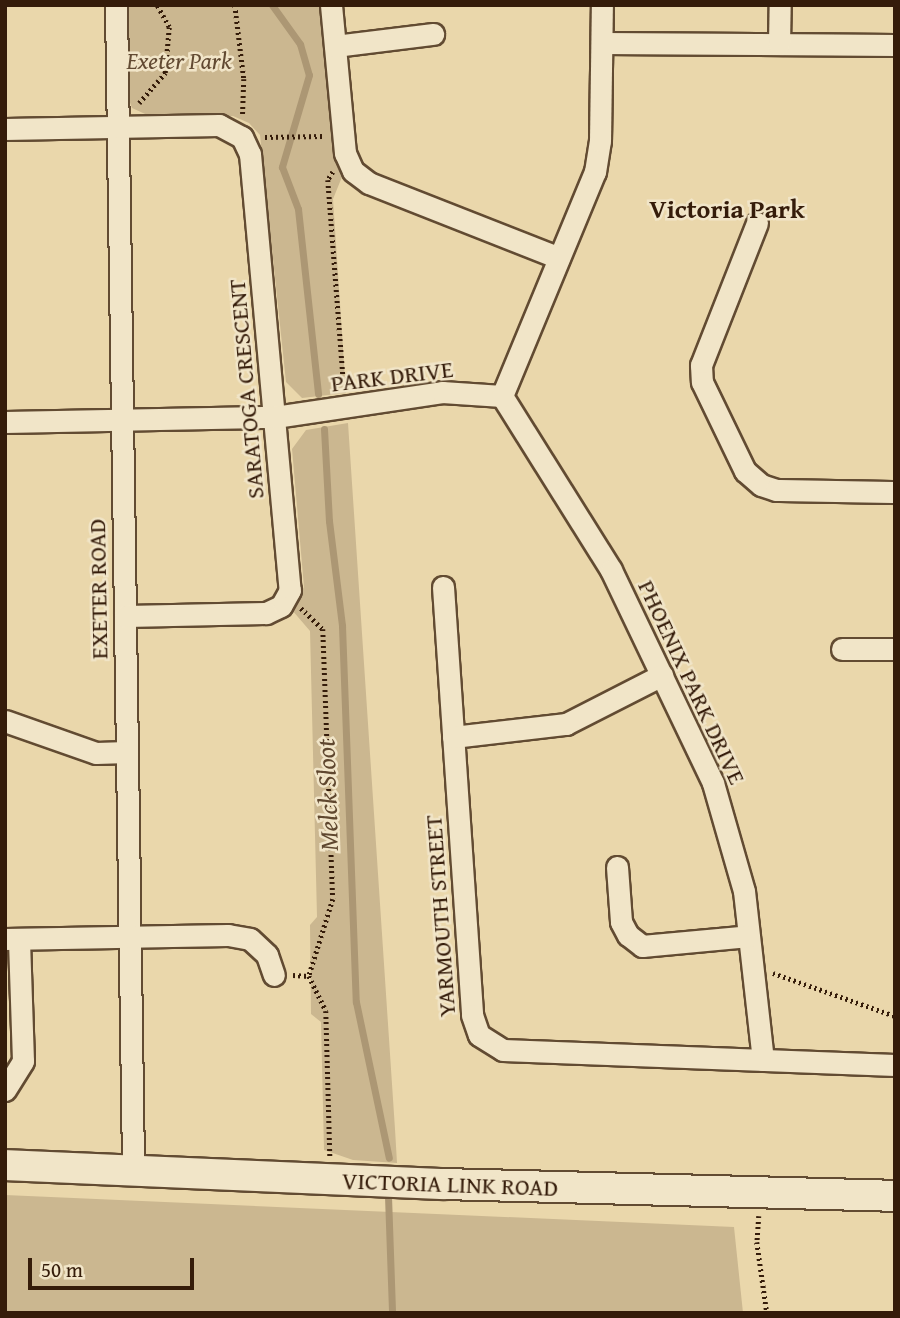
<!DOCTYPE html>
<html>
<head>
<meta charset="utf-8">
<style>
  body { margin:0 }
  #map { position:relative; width:900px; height:1318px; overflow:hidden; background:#ead7ab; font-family:"Gentium Book Plus",serif }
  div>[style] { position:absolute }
  .green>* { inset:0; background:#cbb790 }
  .stream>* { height:7px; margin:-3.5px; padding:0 3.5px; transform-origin:3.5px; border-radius:3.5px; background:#ac9774 }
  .path>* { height:4.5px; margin-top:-2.25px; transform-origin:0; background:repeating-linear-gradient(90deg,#351c0a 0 2px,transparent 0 5.5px) }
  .roads { filter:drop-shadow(2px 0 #624b32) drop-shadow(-2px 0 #624b32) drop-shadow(0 2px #624b32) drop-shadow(0 -2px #624b32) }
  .street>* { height:21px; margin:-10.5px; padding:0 10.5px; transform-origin:10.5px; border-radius:10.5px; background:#f1e5c8 }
  .secondary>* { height:30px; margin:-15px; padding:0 15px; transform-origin:15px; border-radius:15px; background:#f1e5c8 }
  span { translate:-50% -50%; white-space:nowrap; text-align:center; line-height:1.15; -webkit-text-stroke:5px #f1e5c8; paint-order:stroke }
  .park-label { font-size:24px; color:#624a32; font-style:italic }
  .street-label { font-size:24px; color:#351c0a }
  .neighbourhood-label { font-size:26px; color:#351c0a; font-weight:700 }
  .water-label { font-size:26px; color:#5f472f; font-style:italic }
  .frame { position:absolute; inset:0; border:7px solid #351c0a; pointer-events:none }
  .scale { position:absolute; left:28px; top:1258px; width:166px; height:32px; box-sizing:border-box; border:4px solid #351c0a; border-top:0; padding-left:9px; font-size:21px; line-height:24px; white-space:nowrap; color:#351c0a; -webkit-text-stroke:5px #f1e5c8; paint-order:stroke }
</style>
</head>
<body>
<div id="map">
  <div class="green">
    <i style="clip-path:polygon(125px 5px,322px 5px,344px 172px,333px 199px,346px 393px,302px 398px,286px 382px,260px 135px,249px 123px,233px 116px,154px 118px,132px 108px,126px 92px)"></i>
    <i style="clip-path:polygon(348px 423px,395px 1129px,397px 1163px,353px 1160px,324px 1150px,321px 1022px,311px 1014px,310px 925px,317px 917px,310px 631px,292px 610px,304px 587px,292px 449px,306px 430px)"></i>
    <i style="clip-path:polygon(5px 1195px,734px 1227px,743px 1313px,5px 1313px)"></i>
  </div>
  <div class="stream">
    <i style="left:272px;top:5px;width:48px;rotate:54.3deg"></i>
    <i style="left:300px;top:44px;width:32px;rotate:74deg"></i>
    <i style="left:309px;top:75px;width:96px;rotate:106.4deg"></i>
    <i style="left:282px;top:167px;width:45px;rotate:69.1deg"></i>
    <i style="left:298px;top:209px;width:186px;rotate:83.8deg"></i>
    <i style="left:324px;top:429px;width:92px;rotate:86.9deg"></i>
    <i style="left:329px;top:521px;width:106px;rotate:82.9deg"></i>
    <i style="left:342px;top:626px;width:376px;rotate:87.9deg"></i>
    <i style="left:356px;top:1002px;width:159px;rotate:78.1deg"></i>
    <i style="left:388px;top:1196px;width:117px;rotate:88deg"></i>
  </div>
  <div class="path">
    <i style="left:235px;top:5px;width:75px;rotate:83.1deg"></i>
    <i style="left:244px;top:79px;width:37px;rotate:92deg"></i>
    <i style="left:139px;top:103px;width:40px;rotate:-49deg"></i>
    <i style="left:165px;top:73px;width:46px;rotate:-85deg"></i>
    <i style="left:169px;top:27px;width:25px;rotate:-119deg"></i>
    <i style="left:265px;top:137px;width:58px;rotate:-1deg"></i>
    <i style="left:333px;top:172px;width:9px;rotate:122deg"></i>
    <i style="left:328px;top:180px;width:207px;rotate:85.6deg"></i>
    <i style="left:301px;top:608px;width:30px;rotate:44deg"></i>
    <i style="left:323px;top:629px;width:270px;rotate:87.9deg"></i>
    <i style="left:333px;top:899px;width:81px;rotate:107.3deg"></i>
    <i style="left:773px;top:973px;width:129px;rotate:19.4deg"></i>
    <i style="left:293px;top:975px;width:16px;rotate:4deg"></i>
    <i style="left:309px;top:976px;width:39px;rotate:64deg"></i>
    <i style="left:326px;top:1011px;width:145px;rotate:88.4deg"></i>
    <i style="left:759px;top:1216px;width:26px;rotate:94deg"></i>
    <i style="left:757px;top:1242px;width:72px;rotate:82deg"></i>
  </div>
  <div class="roads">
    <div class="street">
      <i style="left:116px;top:5px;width:1166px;rotate:89.16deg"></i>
      <i style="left:331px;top:5px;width:149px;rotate:84.6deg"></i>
      <i style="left:345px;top:153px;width:20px;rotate:66deg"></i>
      <i style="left:353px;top:171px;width:20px;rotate:37deg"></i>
      <i style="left:369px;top:183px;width:204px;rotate:21.5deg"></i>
      <i style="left:602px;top:43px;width:293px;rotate:0.4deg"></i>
      <i style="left:779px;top:44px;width:39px;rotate:-89deg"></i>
      <i style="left:335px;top:46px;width:99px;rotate:-7deg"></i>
      <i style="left:5px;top:129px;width:214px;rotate:-1.1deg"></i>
      <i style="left:219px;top:125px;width:26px;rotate:28deg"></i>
      <i style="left:242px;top:137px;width:19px;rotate:65deg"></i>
      <i style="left:250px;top:154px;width:438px;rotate:84.8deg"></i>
      <i style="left:290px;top:590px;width:18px;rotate:119deg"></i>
      <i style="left:281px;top:606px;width:17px;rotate:155deg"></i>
      <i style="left:266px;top:613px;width:141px;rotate:178.8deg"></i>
      <i style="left:757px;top:223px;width:153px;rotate:111.5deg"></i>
      <i style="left:701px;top:365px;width:17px;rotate:87deg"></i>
      <i style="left:702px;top:382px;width:99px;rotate:64.2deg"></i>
      <i style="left:745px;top:471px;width:21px;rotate:41deg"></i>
      <i style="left:761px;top:485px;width:16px;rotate:18deg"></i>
      <i style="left:776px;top:490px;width:119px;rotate:1deg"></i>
      <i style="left:502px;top:396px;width:205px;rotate:57.9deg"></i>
      <i style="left:611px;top:570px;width:236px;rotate:64.4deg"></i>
      <i style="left:713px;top:783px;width:112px;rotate:74deg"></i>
      <i style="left:744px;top:891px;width:170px;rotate:83.6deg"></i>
      <i style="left:5px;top:422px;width:270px;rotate:-1.1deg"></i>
      <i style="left:275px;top:417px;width:169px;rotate:-8.5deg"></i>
      <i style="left:442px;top:392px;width:60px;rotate:3.8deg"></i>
      <i style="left:502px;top:396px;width:243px;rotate:-67.5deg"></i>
      <i style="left:595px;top:172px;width:31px;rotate:-81deg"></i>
      <i style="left:600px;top:141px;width:136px;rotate:-89.2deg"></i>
      <i style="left:443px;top:587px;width:429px;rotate:86.1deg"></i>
      <i style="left:472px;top:1015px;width:21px;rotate:71deg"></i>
      <i style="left:479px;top:1035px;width:28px;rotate:32deg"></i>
      <i style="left:503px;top:1050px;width:392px;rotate:2.2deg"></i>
      <i style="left:842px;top:649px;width:53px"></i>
      <i style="left:5px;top:721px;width:96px;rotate:19.4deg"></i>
      <i style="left:96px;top:753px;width:31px;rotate:-2deg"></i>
      <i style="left:453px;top:737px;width:114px;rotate:-6.6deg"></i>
      <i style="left:566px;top:724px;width:108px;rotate:-27deg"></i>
      <i style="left:617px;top:867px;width:55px;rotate:85.8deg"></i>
      <i style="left:621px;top:922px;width:15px;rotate:62deg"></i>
      <i style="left:628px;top:935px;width:18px;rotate:38deg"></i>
      <i style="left:642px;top:946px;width:107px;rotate:-5.3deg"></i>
      <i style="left:5px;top:939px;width:223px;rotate:-1deg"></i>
      <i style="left:228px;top:935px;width:22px;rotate:10deg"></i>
      <i style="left:250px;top:939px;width:23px;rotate:43deg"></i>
      <i style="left:267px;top:955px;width:21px;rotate:71deg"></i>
      <i style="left:5px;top:1090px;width:34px;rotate:-58deg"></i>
      <i style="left:23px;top:1061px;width:122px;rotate:-91.9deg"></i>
    </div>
    <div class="secondary">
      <i style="left:5px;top:1165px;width:438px;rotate:2.5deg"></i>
      <i style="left:443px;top:1184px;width:452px;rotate:1.5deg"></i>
    </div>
  </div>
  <div class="park-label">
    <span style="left:179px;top:61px">Exeter Park</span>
  </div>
  <div class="street-label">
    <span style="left:392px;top:376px;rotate:-7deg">PARK DRIVE</span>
    <span style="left:246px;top:389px;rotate:-95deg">SARATOGA CRESCENT</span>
    <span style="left:98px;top:589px;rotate:-91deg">EXETER ROAD</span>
    <span style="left:692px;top:682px;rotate:65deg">PHOENIX PARK DRIVE</span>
    <span style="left:440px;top:916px;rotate:-94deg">YARMOUTH STREET</span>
    <span style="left:450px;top:1184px;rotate:2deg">VICTORIA LINK ROAD</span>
  </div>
  <div class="neighbourhood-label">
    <span style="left:727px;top:209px">Victoria Park</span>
  </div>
  <div class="water-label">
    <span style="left:327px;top:795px;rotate:-92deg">Melck Sloot</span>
  </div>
  <div class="frame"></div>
  <div class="scale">50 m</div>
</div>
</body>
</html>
